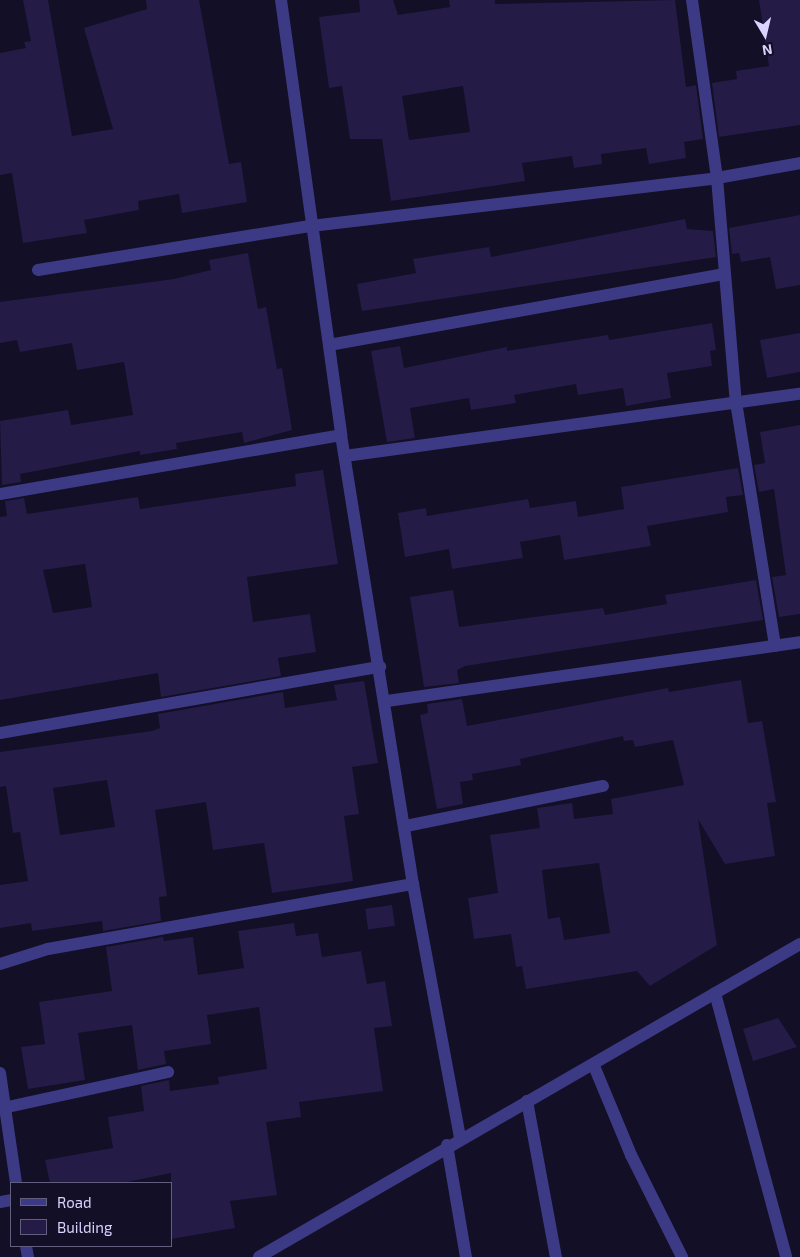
<!DOCTYPE html>
<html>
<head>
<meta charset="utf-8">
<style>
  body { margin:0 }
  #map { position:relative; width:800px; height:1257px; overflow:hidden; background:#130f26; font-family:"Exo 2",sans-serif }
  div>[style] { position:absolute }
  .building>* { inset:0; background:#241b47; transform-origin:0 0 }
  .service>* { height:12px; margin:-6px; padding:0 6px; transform-origin:6px; border-radius:6px; background:#3d3a85 }
  .minor>* { height:12px; margin:-6px; padding:0 6px; transform-origin:6px; border-radius:6px; background:#3d3a85 }
  .tertiary>* { height:12px; margin:-6px; padding:0 6px; transform-origin:6px; border-radius:6px; background:#3d3a85 }
  span { translate:-50% -50%; white-space:nowrap; text-align:center; line-height:1.15; -webkit-text-stroke:4px #130f26; paint-order:stroke }
  .legend { position:absolute; left:10px; top:1182px; width:162px; height:65px; box-sizing:border-box; background:#130f26; border:1px solid #625e7d; margin:0; padding:6px 9px; list-style:none; font-size:15px; color:#d9d4ff }
  .legend li { display:flex; align-items:center; gap:10px; height:25px }
  .legend b { width:25px; border:1px solid #625e7d }
  .north { position:absolute; left:740px; top:10px; width:50px; height:50px; -webkit-text-stroke:4px #130f26; paint-order:stroke; rotate:171deg; font-size:14px; font-weight:700; line-height:20px; text-align:center; color:#d9d4ff }
  .north::after { content:''; display:block; margin:auto; width:18px; height:22px; background:#d9d4ff; clip-path:polygon(50% 0,100% 100%,50% 72%,0 100%) }
</style>
</head>
<body>
<div id="map">
  <div class="building">
    <i style="clip-path:polygon(23px 0,48px 0,72px 136px,113px 129px,84px 28px,147px 9px,146px 0,199px 0,229px 164px,241px 162px,247px 202px,182px 213px,179px 194px,138px 201px,139px 210px,84px 220px,87px 233px,23px 243px,12px 173px,0 175px,0 53px,26px 48px,24px 42px,31px 41px)"></i>
    <i style="clip-path:polygon(evenodd,359px 0,393px 0,398px 15px,450px 7px,449px 0,495px 0,495px 4px,675px 0,686px 87px,696px 85px,703px 139px,684px 142px,686px 158px,649px 164px,646px 148px,601px 154px,602px 164px,574px 168px,572px 156px,522px 163px,525px 181px,391px 201px,382px 139px,350px 139px,342px 86px,329px 88px,319px 17px,360px 12px,359px 0,463px 86px,470px 132px,409px 140px,402px 96px,463px 86px)"></i>
    <i style="clip-path:polygon(759px 0,800px 0,800px 125px,719px 137px,712px 83px,737px 79px,736px 71px,769px 66px)"></i>
    <i style="clip-path:polygon(800px 215px,800px 285px,776px 289px,770px 257px,741px 262px,739px 253px,732px 254px,729px 228px)"></i>
    <i style="clip-path:polygon(685px 219px,687px 229px,713px 231px,716px 257px,362px 311px,357px 284px,416px 273px,413px 259px,489px 247px,491px 257px)"></i>
    <i style="clip-path:polygon(248px 253px,258px 309px,266px 307px,277px 369px,282px 368px,292px 430px,244px 443px,242px 432px,176px 443px,177px 449px,140px 455px,140px 451px,20px 474px,21px 482px,2px 485px,0 421px,68px 410px,71px 425px,133px 415px,124px 362px,77px 370px,72px 343px,20px 352px,17px 340px,0 343px,0 302px,174px 279px,211px 270px,209px 260px)"></i>
    <i style="clip-path:polygon(712px 323px,716px 350px,710px 351px,712px 366px,667px 373px,671px 398px,626px 406px,623px 388px,578px 395px,576px 384px,514px 395px,516px 403px,471px 410px,469px 398px,410px 408px,415px 438px,387px 442px,371px 351px,400px 346px,404px 368px,507px 347px,507px 351px,608px 335px,609px 340px)"></i>
    <i style="clip-path:polygon(800px 333px,800px 372px,767px 378px,760px 340px)"></i>
    <i style="clip-path:polygon(800px 425px,800px 614px,779px 617px,772px 577px,786px 575px,774px 489px,759px 492px,754px 465px,765px 463px,760px 432px)"></i>
    <i style="clip-path:polygon(738px 468px,743px 495px,726px 497px,728px 512px,647px 526px,651px 546px,564px 560px,560px 535px,520px 542px,523px 558px,452px 569px,449px 549px,405px 557px,398px 513px,426px 508px,427px 516px,528px 499px,530px 508px,576px 501px,578px 517px,624px 509px,621px 487px)"></i>
    <i style="clip-path:polygon(evenodd,323px 470px,338px 564px,247px 577px,253px 622px,310px 614px,316px 652px,278px 658px,281px 676px,161px 697px,158px 673px,0 700px,0 517px,7px 516px,5px 501px,24px 498px,27px 514px,138px 497px,140px 509px,296px 486px,295px 474px,323px 470px,85px 564px,92px 607px,53px 613px,43px 570px,85px 564px)"></i>
    <i style="clip-path:polygon(756px 580px,763px 620px,465px 666px,457px 670px,459px 683px,424px 687px,410px 597px,453px 590px,459px 627px,603px 608px,605px 615px,667px 604px,665px 595px)"></i>
    <i style="clip-path:polygon(evenodd,741px 680px,748px 723px,762px 721px,776px 802px,767px 803px,775px 856px,725px 864px,698px 819px,717px 945px,650px 986px,637px 971px,526px 989px,522px 966px,516px 967px,511px 934px,474px 939px,468px 898px,498px 893px,490px 835px,540px 828px,537px 808px,572px 803px,574px 819px,613px 814px,611px 799px,684px 785px,673px 740px,635px 747px,633px 740px,624px 741px,623px 736px,520px 759px,521px 765px,472px 774px,473px 780px,460px 782px,463px 804px,437px 809px,420px 715px,428px 713px,427px 704px,462px 699px,467px 726px,668px 688px,669px 692px,741px 680px,599px 863px,610px 933px,564px 940px,560px 917px,548px 919px,542px 870px,599px 863px)"></i>
    <i style="clip-path:polygon(evenodd,364px 681px,378px 763px,352px 767px,359px 814px,344px 816px,353px 881px,272px 893px,264px 843px,213px 850px,206px 802px,155px 810px,167px 896px,159px 897px,161px 921px,103px 931px,102px 921px,32px 931px,31px 923px,0 928px,0 885px,28px 881px,20px 832px,13px 833px,6px 786px,0 787px,0 752px,152px 731px,160px 728px,158px 714px,283px 692px,285px 708px,337px 700px,334px 685px,364px 681px,107px 780px,115px 827px,60px 835px,53px 788px,107px 780px)"></i>
    <i style="left:392px;top:905px;width:21px;height:27px;rotate:82deg"></i>
    <i style="clip-path:polygon(294px 923px,296px 936px,318px 933px,322px 957px,361px 951px,367px 984px,385px 981px,392px 1026px,374px 1028px,383px 1091px,299px 1102px,301px 1117px,266px 1122px,277px 1195px,230px 1201px,235px 1228px,171px 1239px,171px 1173px,122px 1183px,50px 1183px,45px 1160px,113px 1148px,108px 1117px,144px 1111px,141px 1086px,169px 1080px,170px 1091px,219px 1084px,218px 1077px,267px 1069px,259px 1007px,207px 1015px,211px 1044px,164px 1051px,166px 1064px,138px 1070px,132px 1025px,78px 1033px,85px 1080px,28px 1089px,21px 1047px,45px 1044px,39px 1002px,112px 991px,106px 947px,163px 937px,164px 941px,193px 937px,198px 975px,244px 968px,238px 931px)"></i>
    <i style="clip-path:polygon(778px 1018px,797px 1047px,753px 1061px,743px 1029px)"></i>
  </div>
  <div class="service">
    <i style="left:406px;top:826px;width:201px;rotate:-11.5deg"></i>
    <i style="left:715px;top:993px;width:273px;rotate:74.9deg"></i>
    <i style="left:594px;top:1066px;width:96px;rotate:67.4deg"></i>
    <i style="left:631px;top:1155px;width:114px;rotate:63.4deg"></i>
    <i style="left:3px;top:1108px;width:169px;rotate:-12.3deg"></i>
    <i style="left:447px;top:1145px;width:114px;rotate:80.4deg"></i>
  </div>
  <div class="minor">
    <i style="left:692px;top:0;width:180px;rotate:82deg"></i>
    <i style="left:717px;top:178px;width:225px;rotate:85.2deg"></i>
    <i style="left:736px;top:402px;width:247px;rotate:80.9deg"></i>
    <i style="left:38px;top:270px;width:277px;rotate:-9.2deg"></i>
    <i style="left:311px;top:226px;width:409px;rotate:-6.7deg"></i>
    <i style="left:717px;top:178px;width:84px;rotate:-10.2deg"></i>
    <i style="left:329px;top:345px;width:402px;rotate:-10.2deg"></i>
    <i style="left:345px;top:456px;width:459px;rotate:-7.8deg"></i>
    <i style="left:0;top:494px;width:346px;rotate:-9.8deg"></i>
    <i style="left:387px;top:701px;width:417px;rotate:-8.1deg"></i>
    <i style="left:0;top:733px;width:386px;rotate:-9.9deg"></i>
    <i style="left:0;top:964px;width:50px;rotate:-17.4deg"></i>
    <i style="left:48px;top:949px;width:371px;rotate:-10.1deg"></i>
    <i style="left:0;top:1073px;width:111px;rotate:81.7deg"></i>
    <i style="left:527px;top:1101px;width:159px;rotate:79.5deg"></i>
    <i style="left:0;top:1202px;width:11px;rotate:-10deg"></i>
    <i style="left:26px;top:1246px;width:11px;rotate:80deg"></i>
  </div>
  <div class="tertiary">
    <i style="left:281px;top:0;width:439px;rotate:82.1deg"></i>
    <i style="left:341px;top:435px;width:455px;rotate:80.9deg"></i>
    <i style="left:413px;top:884px;width:257px;rotate:79.5deg"></i>
    <i style="left:259px;top:1257px;width:625px;rotate:-30.05deg"></i>
  </div>
  <ul class="legend">
  <li><b style="height:6px;background:#3d3a85"></b>Road</li>
  <li><b style="height:14px;background:#241b47"></b>Building</li>
  </ul>
  <div class="north">N</div>
</div>
</body>
</html>
